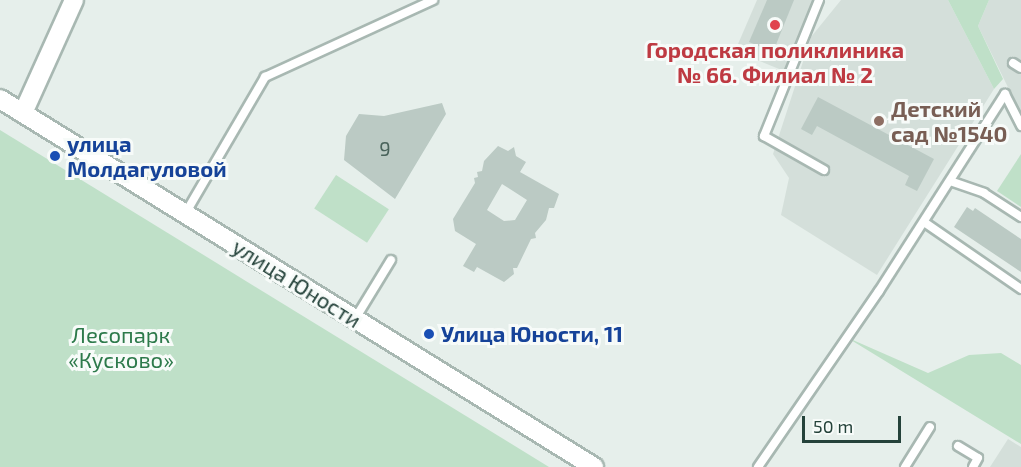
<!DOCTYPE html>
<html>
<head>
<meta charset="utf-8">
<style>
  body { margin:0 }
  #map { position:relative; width:1021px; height:467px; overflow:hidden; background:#e6efeb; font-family:"Exo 2",sans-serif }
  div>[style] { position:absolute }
  .built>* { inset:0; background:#d4dfda }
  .green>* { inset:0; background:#bfe0c8; transform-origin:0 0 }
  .building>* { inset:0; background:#bbcac4 }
  .roads { filter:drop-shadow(2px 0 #a8b8b2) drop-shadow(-2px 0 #a8b8b2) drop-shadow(0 2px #a8b8b2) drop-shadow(0 -2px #a8b8b2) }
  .service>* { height:8px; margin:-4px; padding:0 4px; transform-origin:4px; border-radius:4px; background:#fff }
  .tertiary>* { height:18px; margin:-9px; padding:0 9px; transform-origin:9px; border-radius:9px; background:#fff }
  .secondary>* { height:18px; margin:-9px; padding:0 9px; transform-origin:9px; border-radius:9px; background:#fff }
  .dots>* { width:16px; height:16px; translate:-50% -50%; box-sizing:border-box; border:3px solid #f7fbf9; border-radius:50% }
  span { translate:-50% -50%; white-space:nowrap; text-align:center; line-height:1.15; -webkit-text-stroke:6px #f7fbf9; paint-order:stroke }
  .number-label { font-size:20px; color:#4a645c }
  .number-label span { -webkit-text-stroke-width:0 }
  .health-label { font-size:22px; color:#be3a42; font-weight:700 }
  .education-label { font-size:22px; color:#785e54; font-weight:700 }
  .left { translate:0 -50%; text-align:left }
  .transit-label { font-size:22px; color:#164399; font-weight:700 }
  .street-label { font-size:22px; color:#24423a }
  .park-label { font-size:22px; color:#2d7a4b }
  .scale { position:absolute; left:802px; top:416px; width:99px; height:27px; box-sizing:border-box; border:3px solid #24423a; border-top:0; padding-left:8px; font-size:18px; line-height:21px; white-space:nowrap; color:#24423a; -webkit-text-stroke:4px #f7fbf9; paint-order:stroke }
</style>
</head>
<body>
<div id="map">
  <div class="built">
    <i style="clip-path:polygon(757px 0,814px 0,784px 71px,735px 51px)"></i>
    <i style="clip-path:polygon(841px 0,948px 0,994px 89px,877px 275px,781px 215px,789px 178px,773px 154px,811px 37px)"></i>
    <i style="clip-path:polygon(989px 0,1021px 0,1021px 114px,978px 26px)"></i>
    <i style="clip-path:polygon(1008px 439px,1021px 447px,1021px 467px,990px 467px)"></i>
  </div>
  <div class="green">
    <i style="clip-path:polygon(948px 0,989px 0,978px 26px,1003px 79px,994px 89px)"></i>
    <i style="clip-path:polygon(0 130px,549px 467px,0 467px)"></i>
    <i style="clip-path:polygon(1021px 154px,1021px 207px,997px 191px)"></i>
    <i style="left:336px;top:175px;width:63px;height:40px;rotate:33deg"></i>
    <i style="clip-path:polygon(846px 337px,928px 373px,969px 355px,1001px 353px,1021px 365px,1021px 444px)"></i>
  </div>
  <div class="building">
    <i style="clip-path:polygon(767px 0,794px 0,773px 52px,749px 42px)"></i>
    <i style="clip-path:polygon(818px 97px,934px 159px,917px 191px,905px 185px,909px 176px,817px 126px,812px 135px,801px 129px)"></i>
    <i style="clip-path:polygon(442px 103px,446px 114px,395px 199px,344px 160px,346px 136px,359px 114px,384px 116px)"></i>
    <i style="clip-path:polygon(evenodd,498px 146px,508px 151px,514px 147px,516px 156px,526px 162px,520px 172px,559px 194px,554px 208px,549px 208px,546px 220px,535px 233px,536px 238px,531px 239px,517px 268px,513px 268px,514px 274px,504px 282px,477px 267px,474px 272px,463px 266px,476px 244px,455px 231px,453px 219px,475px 183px,474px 178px,478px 177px,477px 172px,482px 171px,484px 161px,498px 146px,502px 184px,527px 200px,515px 220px,504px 221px,487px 210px,502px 184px)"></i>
    <i style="clip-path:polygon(967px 207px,973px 211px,975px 208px,1021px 239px,1021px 272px,954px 227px)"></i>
  </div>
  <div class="roads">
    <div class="service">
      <i style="left:819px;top:0;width:147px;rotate:112deg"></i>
      <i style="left:764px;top:136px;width:69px;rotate:29.5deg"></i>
      <i style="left:1013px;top:63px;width:9px;rotate:32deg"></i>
      <i style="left:1005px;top:94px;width:36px;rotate:63deg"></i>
      <i style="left:950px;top:181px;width:36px;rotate:19deg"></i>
      <i style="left:984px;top:193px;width:44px;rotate:33deg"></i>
      <i style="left:185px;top:214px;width:159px;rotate:-59.7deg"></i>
      <i style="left:265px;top:77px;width:185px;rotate:-24.6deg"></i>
      <i style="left:924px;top:222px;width:118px;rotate:34.6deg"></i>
      <i style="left:355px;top:319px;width:69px;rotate:-58.6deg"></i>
      <i style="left:958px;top:446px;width:23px;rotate:31deg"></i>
      <i style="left:978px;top:458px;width:10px;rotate:119deg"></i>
      <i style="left:758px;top:467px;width:214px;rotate:-55.5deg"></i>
      <i style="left:879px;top:291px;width:234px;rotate:-57.4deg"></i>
      <i style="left:905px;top:467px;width:47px;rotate:-58deg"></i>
    </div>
    <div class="tertiary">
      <i style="left:23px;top:113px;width:124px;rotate:-65.7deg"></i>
    </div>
    <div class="secondary">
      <i style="left:0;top:99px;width:699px;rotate:31.78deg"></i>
    </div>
  </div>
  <div class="dots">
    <i style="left:775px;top:25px;background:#e0444e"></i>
    <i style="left:879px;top:121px;background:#8d6e63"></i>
    <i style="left:55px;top:156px;background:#1a4fb4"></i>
    <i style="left:429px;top:334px;background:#1a4fb4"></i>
  </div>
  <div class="number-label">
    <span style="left:385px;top:148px">9</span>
  </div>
  <div class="health-label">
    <span style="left:775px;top:62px">Городская поликлиника<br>№ 66. Филиал № 2</span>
  </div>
  <div class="education-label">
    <span class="left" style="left:891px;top:121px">Детский<br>сад №1540</span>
  </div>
  <div class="transit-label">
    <span class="left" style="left:67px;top:156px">улица<br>Молдагуловой</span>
    <span class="left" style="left:441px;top:334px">Улица Юности, 11</span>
  </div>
  <div class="street-label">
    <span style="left:297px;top:283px;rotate:32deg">улица Юности</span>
  </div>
  <div class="park-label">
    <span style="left:121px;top:347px">Лесопарк<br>«Кусково»</span>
  </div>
  <div class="scale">50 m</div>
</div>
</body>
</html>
